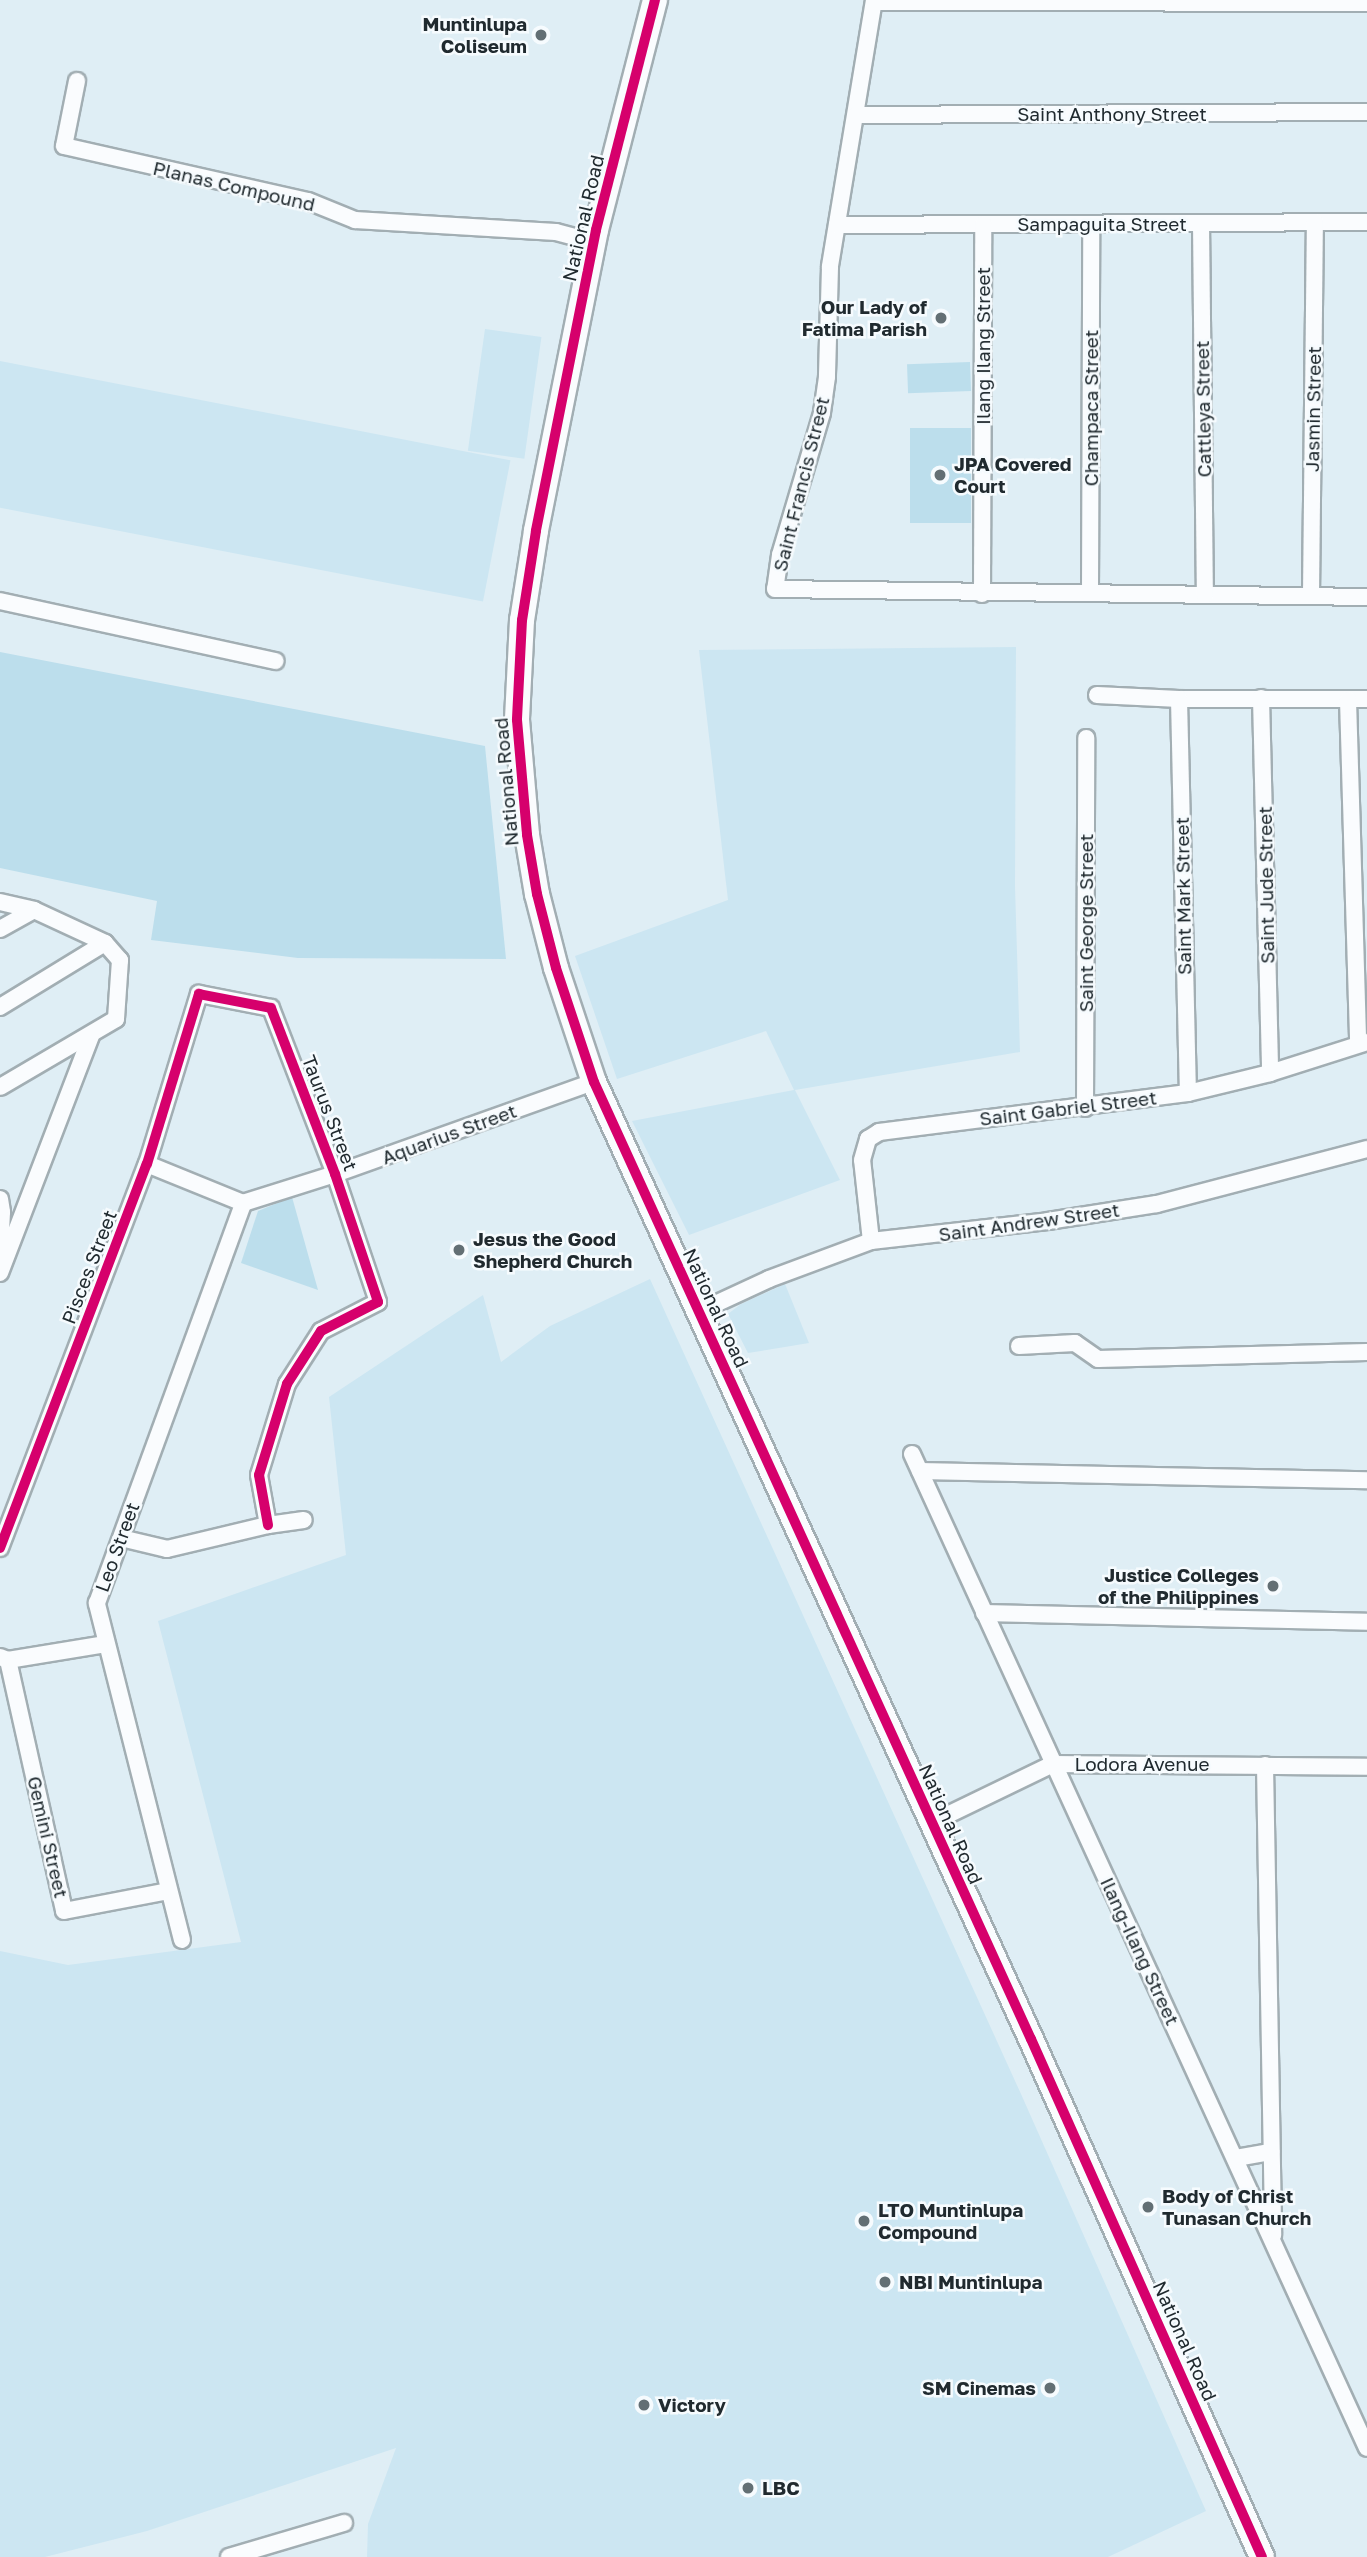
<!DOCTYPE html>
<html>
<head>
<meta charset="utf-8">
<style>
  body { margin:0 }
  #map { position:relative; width:1367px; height:2557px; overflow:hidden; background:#dfeef5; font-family:"Golos Text",sans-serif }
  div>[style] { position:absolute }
  .built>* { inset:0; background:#cce6f2; transform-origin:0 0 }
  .green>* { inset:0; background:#bcdeec; transform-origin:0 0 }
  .roads { filter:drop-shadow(2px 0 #a2aeb3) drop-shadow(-2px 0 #a2aeb3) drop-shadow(0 2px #a2aeb3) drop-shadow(0 -2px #a2aeb3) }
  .minor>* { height:16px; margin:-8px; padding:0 8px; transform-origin:8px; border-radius:8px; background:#fafcfe }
  .trunk>* { height:24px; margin:-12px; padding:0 12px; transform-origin:12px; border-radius:12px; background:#fafcfe }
  .cycleway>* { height:10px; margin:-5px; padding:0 5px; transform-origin:5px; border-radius:5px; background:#d6006c }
  .dots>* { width:19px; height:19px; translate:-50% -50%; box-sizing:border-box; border:4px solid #f6fbfe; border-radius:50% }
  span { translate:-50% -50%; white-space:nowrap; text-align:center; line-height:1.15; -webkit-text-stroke:5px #f6fbfe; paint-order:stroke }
  .poi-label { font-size:19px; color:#202a2f; font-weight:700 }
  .right { translate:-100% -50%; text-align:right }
  .left { translate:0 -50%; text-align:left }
  .street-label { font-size:19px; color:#202a2f }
</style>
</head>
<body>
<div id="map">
  <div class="built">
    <i style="left:485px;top:329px;width:57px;height:123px;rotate:8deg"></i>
    <i style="left:0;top:361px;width:520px;height:144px;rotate:11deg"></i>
    <i style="clip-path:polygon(1016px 647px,1015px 886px,1020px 1052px,795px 1090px,840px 1180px,689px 1235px,632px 1121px,794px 1090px,766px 1031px,617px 1079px,575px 956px,728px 900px,699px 650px)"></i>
    <i style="clip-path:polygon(650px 1279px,1021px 2094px,1206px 2511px,1108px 2557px,367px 2557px,368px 2524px,396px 2448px,147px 2531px,45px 2557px,0 2557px,0 1951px,68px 1965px,241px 1942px,158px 1621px,346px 1555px,329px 1397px,483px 1295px,501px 1362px,550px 1326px)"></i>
    <i style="clip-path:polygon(785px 1284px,809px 1343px,748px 1353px,728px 1314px,741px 1304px)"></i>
  </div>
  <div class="green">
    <i style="left:970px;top:362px;width:29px;height:63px;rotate:88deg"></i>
    <i style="left:910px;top:428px;width:61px;height:95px"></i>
    <i style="clip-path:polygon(0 652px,485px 746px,506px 959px,298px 958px,151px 940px,157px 901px,0 868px)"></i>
    <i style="clip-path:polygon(292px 1197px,318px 1290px,241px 1263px,258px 1211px)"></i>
  </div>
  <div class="roads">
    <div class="minor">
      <i style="left:874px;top:0;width:271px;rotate:99.4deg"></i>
      <i style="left:830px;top:267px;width:110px;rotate:91.6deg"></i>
      <i style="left:827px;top:377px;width:36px;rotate:98deg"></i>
      <i style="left:822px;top:413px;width:148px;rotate:106.5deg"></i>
      <i style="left:780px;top:555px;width:34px;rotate:98deg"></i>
      <i style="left:775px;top:589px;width:592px;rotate:0.77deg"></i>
      <i style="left:874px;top:2px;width:493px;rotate:0.1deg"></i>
      <i style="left:77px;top:81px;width:66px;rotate:101.3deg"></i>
      <i style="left:64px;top:146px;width:250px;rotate:12.7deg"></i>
      <i style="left:308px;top:201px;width:51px;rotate:22deg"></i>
      <i style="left:355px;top:220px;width:201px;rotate:3.4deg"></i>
      <i style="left:556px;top:232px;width:39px;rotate:15deg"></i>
      <i style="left:857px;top:115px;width:510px;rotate:-0.34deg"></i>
      <i style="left:1201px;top:223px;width:372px;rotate:89.4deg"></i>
      <i style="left:837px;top:225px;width:530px;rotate:-0.32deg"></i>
      <i style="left:1090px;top:592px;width:368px;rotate:-89.8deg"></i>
      <i style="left:982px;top:594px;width:370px;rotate:-89.8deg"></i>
      <i style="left:1311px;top:595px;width:373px;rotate:-89.4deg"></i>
      <i style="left:0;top:601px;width:282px;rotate:12.3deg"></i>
      <i style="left:1097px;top:695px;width:82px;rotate:2.8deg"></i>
      <i style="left:1179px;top:699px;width:188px"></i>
      <i style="left:1261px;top:698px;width:375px;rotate:88.6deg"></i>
      <i style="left:1179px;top:699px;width:394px;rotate:88.7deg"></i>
      <i style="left:1348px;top:700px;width:344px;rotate:88.3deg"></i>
      <i style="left:0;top:902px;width:35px;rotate:13deg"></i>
      <i style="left:34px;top:910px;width:78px;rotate:24.9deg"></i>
      <i style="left:105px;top:943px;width:23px;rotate:49deg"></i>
      <i style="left:120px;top:960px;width:59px;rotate:93.9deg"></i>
      <i style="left:116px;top:1019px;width:134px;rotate:149.6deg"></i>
      <i style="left:0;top:929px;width:39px;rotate:-29deg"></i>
      <i style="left:0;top:1007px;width:123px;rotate:-31.4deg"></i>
      <i style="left:1085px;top:1108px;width:370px;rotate:-89.8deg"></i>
      <i style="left:147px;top:1164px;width:104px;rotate:22.1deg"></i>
      <i style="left:243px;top:1203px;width:96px;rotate:-17.5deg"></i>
      <i style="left:335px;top:1174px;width:275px;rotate:-19.6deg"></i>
      <i style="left:0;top:1199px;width:13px;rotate:81deg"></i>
      <i style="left:2px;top:1212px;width:38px;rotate:93deg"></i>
      <i style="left:871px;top:1241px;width:81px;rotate:-96.3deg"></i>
      <i style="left:862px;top:1160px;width:22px;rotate:-74deg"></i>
      <i style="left:868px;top:1139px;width:13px;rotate:-32deg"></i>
      <i style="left:879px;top:1132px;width:311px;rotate:-7.2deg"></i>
      <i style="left:1188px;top:1093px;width:84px;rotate:-13.7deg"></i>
      <i style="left:1270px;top:1073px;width:102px;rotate:-17.7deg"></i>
      <i style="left:0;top:1273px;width:254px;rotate:-69deg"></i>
      <i style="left:698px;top:1312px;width:78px;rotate:-24.9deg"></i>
      <i style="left:769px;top:1279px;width:109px;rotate:-20.4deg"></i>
      <i style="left:871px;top:1241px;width:178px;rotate:-6.4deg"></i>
      <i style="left:1048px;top:1221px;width:110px;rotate:-8.9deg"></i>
      <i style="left:1157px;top:1204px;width:217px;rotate:-14.7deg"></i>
      <i style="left:1019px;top:1346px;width:56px;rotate:-3.1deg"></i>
      <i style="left:1075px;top:1343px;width:28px;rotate:35deg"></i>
      <i style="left:1098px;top:1359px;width:269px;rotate:-1.5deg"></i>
      <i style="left:912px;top:1454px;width:1093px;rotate:65.4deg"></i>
      <i style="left:920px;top:1471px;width:447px;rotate:1.2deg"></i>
      <i style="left:121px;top:1538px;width:47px;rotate:13.4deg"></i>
      <i style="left:167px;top:1549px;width:104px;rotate:-13.4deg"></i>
      <i style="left:268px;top:1525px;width:36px;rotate:-8deg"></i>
      <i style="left:0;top:1548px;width:411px;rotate:-69.1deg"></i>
      <i style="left:147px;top:1164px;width:178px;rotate:-73deg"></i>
      <i style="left:199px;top:994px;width:73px;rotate:11deg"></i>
      <i style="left:271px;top:1008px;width:178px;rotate:68.9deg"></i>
      <i style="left:335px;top:1174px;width:135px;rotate:71.4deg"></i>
      <i style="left:378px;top:1302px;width:64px;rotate:153deg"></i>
      <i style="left:321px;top:1331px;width:63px;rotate:122.7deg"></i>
      <i style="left:287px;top:1384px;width:95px;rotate:107.1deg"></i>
      <i style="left:259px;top:1475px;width:51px;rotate:79.8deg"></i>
      <i style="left:984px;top:1613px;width:383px;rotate:1.3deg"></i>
      <i style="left:0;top:1657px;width:9px;rotate:21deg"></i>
      <i style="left:8px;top:1660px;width:99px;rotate:-9.3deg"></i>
      <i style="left:8px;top:1660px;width:257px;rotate:77.4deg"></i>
      <i style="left:64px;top:1911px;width:107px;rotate:-10.8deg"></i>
      <i style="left:1265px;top:1765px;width:470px;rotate:89deg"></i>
      <i style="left:931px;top:1823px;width:136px;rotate:-25.8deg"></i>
      <i style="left:1053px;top:1764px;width:314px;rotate:0.5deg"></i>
      <i style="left:182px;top:1940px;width:348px;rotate:-104.2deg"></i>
      <i style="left:97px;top:1603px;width:426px;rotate:-69.9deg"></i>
      <i style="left:1236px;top:2158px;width:36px;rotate:-10deg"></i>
      <i style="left:229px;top:2557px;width:120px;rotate:-16.5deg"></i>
    </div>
    <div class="trunk">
      <i style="left:655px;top:0;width:237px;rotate:104.4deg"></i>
      <i style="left:596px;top:230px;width:307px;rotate:101.3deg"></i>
      <i style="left:536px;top:531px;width:90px;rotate:98.9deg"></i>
      <i style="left:522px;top:620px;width:100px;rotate:92.9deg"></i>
      <i style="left:517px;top:720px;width:115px;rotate:85deg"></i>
      <i style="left:527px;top:835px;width:60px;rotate:80.4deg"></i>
      <i style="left:537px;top:894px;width:76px;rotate:75.6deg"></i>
      <i style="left:556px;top:968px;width:120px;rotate:71.6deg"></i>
      <i style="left:594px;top:1082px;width:1052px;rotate:65.46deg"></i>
      <i style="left:1031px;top:2039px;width:567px;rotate:65.97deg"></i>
    </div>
  </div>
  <div class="cycleway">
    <i style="left:655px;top:0;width:237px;rotate:104.4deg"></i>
    <i style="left:596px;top:230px;width:307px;rotate:101.3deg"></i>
    <i style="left:536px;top:531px;width:90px;rotate:98.9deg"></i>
    <i style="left:522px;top:620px;width:100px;rotate:92.9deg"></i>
    <i style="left:517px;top:720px;width:115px;rotate:85deg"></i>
    <i style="left:527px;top:835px;width:60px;rotate:80.4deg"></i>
    <i style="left:537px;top:894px;width:76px;rotate:75.6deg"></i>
    <i style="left:556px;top:968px;width:120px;rotate:71.6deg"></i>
    <i style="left:594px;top:1082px;width:1052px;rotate:65.46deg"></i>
    <i style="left:1031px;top:2039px;width:567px;rotate:65.97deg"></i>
    <i style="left:0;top:1548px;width:411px;rotate:-69.1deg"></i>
    <i style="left:147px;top:1164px;width:178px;rotate:-73deg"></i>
    <i style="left:199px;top:994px;width:73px;rotate:11deg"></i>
    <i style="left:271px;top:1008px;width:178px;rotate:68.9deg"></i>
    <i style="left:335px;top:1174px;width:135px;rotate:71.4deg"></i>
    <i style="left:378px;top:1302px;width:64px;rotate:153deg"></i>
    <i style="left:321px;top:1331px;width:63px;rotate:122.7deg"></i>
    <i style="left:287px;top:1384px;width:95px;rotate:107.1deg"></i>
    <i style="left:259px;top:1475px;width:51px;rotate:79.8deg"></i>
  </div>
  <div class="dots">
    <i style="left:541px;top:35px;background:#636f74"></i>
    <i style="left:941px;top:318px;background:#636f74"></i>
    <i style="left:940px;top:475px;background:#636f74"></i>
    <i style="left:459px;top:1250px;background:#636f74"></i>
    <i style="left:1273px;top:1586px;background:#636f74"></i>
    <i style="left:1148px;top:2207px;background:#636f74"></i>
    <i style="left:864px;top:2221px;background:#636f74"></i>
    <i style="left:885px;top:2282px;background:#636f74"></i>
    <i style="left:1050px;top:2388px;background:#636f74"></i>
    <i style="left:644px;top:2405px;background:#636f74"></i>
    <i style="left:748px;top:2488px;background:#636f74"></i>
  </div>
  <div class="poi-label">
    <span class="right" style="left:527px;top:35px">Muntinlupa<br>Coliseum</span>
    <span class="right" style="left:927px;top:318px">Our Lady of<br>Fatima Parish</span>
    <span class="left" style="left:954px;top:475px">JPA Covered<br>Court</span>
    <span class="left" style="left:473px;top:1250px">Jesus the Good<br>Shepherd Church</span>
    <span class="right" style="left:1259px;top:1586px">Justice Colleges<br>of the Philippines</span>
    <span class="left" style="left:1162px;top:2207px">Body of Christ<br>Tunasan Church</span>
    <span class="left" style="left:878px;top:2221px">LTO Muntinlupa<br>Compound</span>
    <span class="left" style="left:899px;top:2282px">NBI Muntinlupa</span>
    <span class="right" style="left:1036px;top:2388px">SM Cinemas</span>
    <span class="left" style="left:658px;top:2405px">Victory</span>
    <span class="left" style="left:762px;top:2488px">LBC</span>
  </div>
  <div class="street-label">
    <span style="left:1112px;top:114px">Saint Anthony Street</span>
    <span style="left:234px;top:186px;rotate:13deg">Planas Compound</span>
    <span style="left:583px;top:218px;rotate:-77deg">National Road</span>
    <span style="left:1102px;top:224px">Sampaguita Street</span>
    <span style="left:983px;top:346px;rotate:-90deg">Ilang Ilang Street</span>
    <span style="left:1091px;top:408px;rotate:-90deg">Champaca Street</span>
    <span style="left:1203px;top:409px;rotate:-91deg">Cattleya Street</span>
    <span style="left:1313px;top:409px;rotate:-89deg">Jasmin Street</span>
    <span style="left:801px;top:484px;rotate:-76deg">Saint Francis Street</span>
    <span style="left:506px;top:782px;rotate:-95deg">National Road</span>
    <span style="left:1266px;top:885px;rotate:-91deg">Saint Jude Street</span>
    <span style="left:1183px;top:896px;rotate:-91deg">Saint Mark Street</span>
    <span style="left:1086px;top:923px;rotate:-90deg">Saint George Street</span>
    <span style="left:1068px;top:1108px;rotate:-7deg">Saint Gabriel Street</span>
    <span style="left:330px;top:1113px;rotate:69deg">Taurus Street</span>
    <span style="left:449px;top:1134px;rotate:-20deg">Aquarius Street</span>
    <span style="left:1029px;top:1222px;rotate:-8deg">Saint Andrew Street</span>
    <span style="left:89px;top:1267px;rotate:-69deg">Pisces Street</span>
    <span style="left:716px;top:1308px;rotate:65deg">National Road</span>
    <span style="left:117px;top:1547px;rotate:-70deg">Leo Street</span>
    <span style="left:1142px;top:1764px">Lodora Avenue</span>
    <span style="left:951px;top:1824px;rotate:66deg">National Road</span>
    <span style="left:48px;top:1837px;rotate:77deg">Gemini Street</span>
    <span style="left:1140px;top:1951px;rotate:65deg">Ilang-Ilang Street</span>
    <span style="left:1185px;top:2341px;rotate:66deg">National Road</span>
  </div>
</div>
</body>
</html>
